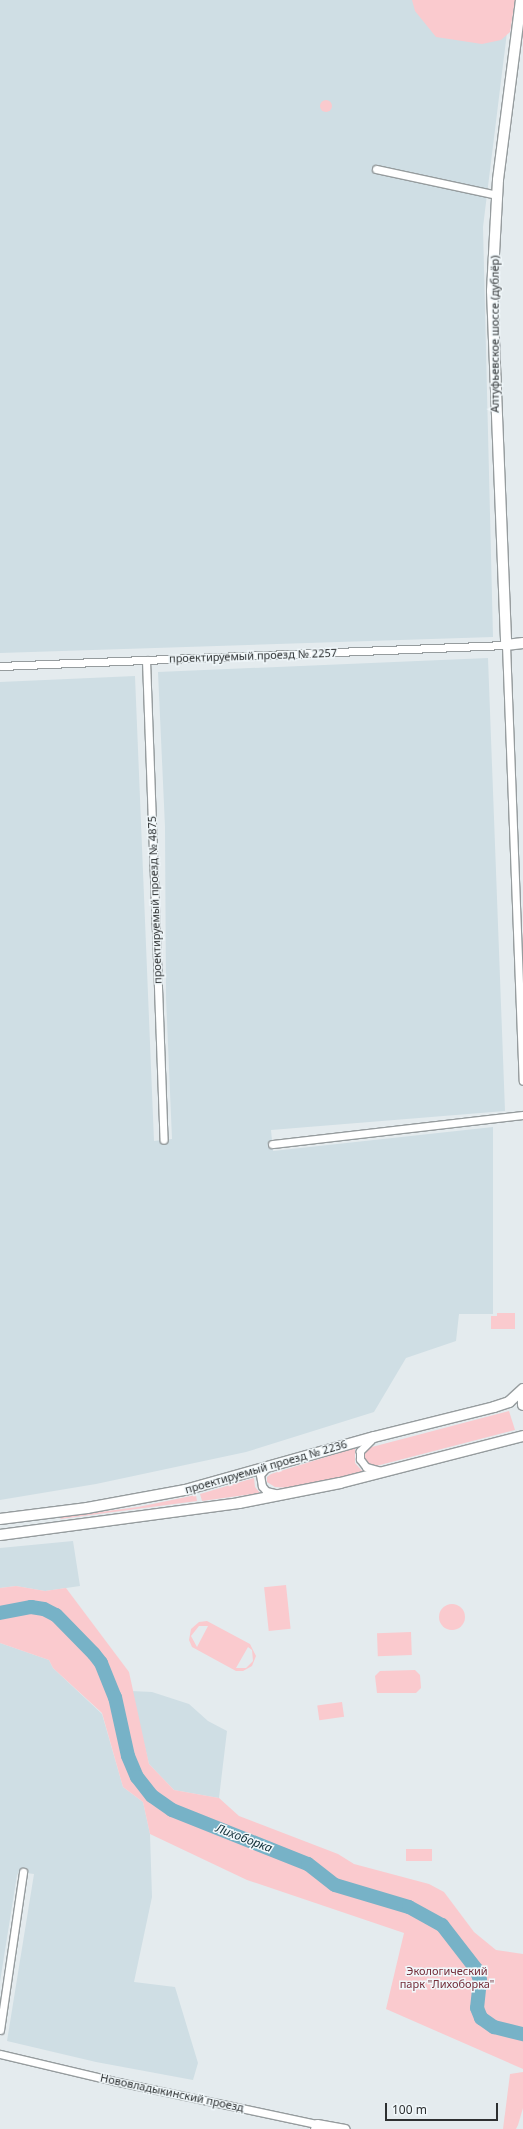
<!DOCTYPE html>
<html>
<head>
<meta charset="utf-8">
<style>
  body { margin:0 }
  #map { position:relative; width:523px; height:2129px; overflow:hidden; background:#e4ebee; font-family:"Noto Sans",sans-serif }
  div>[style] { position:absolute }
  .built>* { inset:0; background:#cfdee4 }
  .green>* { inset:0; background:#facace; transform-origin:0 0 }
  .round { border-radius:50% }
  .river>* { height:14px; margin:-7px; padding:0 7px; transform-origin:7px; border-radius:7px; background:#77b2c7 }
  .roads { filter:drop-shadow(1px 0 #969c9e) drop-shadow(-1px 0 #969c9e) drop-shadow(0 1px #969c9e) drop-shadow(0 -1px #969c9e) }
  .minor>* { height:7px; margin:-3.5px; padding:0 3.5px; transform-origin:3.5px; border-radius:3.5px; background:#fff }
  .tertiary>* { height:9px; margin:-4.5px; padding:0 4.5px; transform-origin:4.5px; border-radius:4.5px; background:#fff }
  .secondary>* { height:10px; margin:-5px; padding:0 5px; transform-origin:5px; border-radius:5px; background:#fff }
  span { translate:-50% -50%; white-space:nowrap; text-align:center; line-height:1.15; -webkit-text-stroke:3px #f1f8fb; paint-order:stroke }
  .street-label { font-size:11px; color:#2d3031 }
  .park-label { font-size:11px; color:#732d39 }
  .water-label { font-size:12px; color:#12303a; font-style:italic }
  .scale { position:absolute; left:385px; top:2103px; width:113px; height:18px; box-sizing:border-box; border:2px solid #2d3031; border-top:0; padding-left:5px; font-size:12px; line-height:14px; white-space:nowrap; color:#2d3031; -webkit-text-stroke:3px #f1f8fb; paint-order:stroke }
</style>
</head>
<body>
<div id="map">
  <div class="built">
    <i style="clip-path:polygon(0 0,511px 0,483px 227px,493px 637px,0 653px)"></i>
    <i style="clip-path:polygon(488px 658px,505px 1111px,271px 1130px,273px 1151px,493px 1127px,493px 1314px,459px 1314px,456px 1341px,406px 1358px,374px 1412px,246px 1452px,96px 1484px,0 1500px,0 682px,135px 676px,154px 1141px,172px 1139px,166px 998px,165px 827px,158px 672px)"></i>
    <i style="clip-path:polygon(73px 1541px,80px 1586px,45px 1591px,16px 1586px,0 1588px,0 1548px)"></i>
    <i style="clip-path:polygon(0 1643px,49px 1660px,53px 1668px,102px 1714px,123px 1787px,143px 1802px,150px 1834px,152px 1897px,134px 1982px,175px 1987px,198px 2063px,193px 2080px,96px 2062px,7px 2041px,34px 1874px,19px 1872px,17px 1875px,0 1982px)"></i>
    <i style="clip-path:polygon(131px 1691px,152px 1692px,189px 1704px,208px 1721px,227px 1731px,219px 1798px,174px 1790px,149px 1764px)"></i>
  </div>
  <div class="green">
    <i style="clip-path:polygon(412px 0,515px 0,510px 32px,501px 40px,482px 44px,436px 37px,415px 11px)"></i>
    <i class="round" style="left:320px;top:100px;width:12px;height:12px"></i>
    <i style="clip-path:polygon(497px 1313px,515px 1313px,515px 1329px,491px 1329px,491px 1316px,497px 1316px)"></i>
    <i style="clip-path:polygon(509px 1411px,515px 1430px,376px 1466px,364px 1461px,363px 1454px,368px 1448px)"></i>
    <i style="clip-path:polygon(355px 1448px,355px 1463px,363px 1472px,290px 1488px,275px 1487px,267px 1482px,267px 1477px,271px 1474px)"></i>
    <i style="clip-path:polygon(254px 1478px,255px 1487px,260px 1493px,202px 1501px,200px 1494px)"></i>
    <i style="clip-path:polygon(196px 1495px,197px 1501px,60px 1519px,62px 1517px,138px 1507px)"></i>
    <i style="left:286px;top:1585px;width:44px;height:22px;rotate:84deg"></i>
    <i style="clip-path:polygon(16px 1586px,45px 1591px,66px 1588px,129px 1672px,149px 1764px,174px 1790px,219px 1798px,239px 1816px,338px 1854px,354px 1864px,429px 1884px,444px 1892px,474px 1932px,496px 1950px,523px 1954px,523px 2069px,386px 2009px,404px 1933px,247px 1880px,150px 1834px,143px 1802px,123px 1787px,102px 1713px,53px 1668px,49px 1660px,0 1643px,0 1588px)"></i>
    <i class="round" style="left:439px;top:1604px;width:26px;height:26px"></i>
    <i style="clip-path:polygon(evenodd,207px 1621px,250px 1644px,256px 1656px,252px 1666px,243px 1671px,236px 1671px,192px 1647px,189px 1640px,191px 1629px,199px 1622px,207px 1621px,199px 1626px,208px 1626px,197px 1647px,191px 1636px,199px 1626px,207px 1621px,248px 1647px,252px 1650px,253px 1661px,246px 1668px,236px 1668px,248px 1647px)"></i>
    <i style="left:411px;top:1632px;width:23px;height:34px;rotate:88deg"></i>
    <i style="clip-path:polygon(415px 1670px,420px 1675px,421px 1688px,416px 1693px,377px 1693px,375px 1676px,380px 1671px)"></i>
    <i style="left:342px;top:1702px;width:15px;height:25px;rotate:82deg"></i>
    <i style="left:432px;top:1849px;width:12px;height:26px;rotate:90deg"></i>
    <i style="clip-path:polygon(523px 2072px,523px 2108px,518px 2125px,516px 2129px,503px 2129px,510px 2074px)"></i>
  </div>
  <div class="river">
    <i style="left:0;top:1613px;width:32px;rotate:-11deg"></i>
    <i style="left:31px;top:1607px;width:13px;rotate:9deg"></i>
    <i style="left:44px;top:1609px;width:13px;rotate:27deg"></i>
    <i style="left:56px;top:1615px;width:54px;rotate:45.7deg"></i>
    <i style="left:94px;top:1654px;width:11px;rotate:52deg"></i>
    <i style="left:101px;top:1663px;width:37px;rotate:68deg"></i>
    <i style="left:115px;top:1697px;width:60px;rotate:77.6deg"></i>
    <i style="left:128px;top:1756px;width:23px;rotate:67deg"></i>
    <i style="left:137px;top:1777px;width:24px;rotate:52deg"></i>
    <i style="left:152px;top:1796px;width:24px;rotate:35deg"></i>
    <i style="left:172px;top:1810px;width:146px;rotate:21.7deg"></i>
    <i style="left:308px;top:1864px;width:34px;rotate:38deg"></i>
    <i style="left:335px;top:1885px;width:77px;rotate:16.6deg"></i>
    <i style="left:409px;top:1907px;width:38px;rotate:29deg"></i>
    <i style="left:442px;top:1925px;width:56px;rotate:52.3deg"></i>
    <i style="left:476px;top:1969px;width:12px;rotate:70deg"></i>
    <i style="left:480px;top:1980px;width:28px;rotate:96deg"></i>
    <i style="left:477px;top:2008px;width:11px;rotate:68deg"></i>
    <i style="left:481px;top:2018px;width:16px;rotate:35deg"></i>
    <i style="left:494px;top:2027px;width:30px;rotate:14deg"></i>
  </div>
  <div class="roads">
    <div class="minor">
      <i style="left:376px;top:169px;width:124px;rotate:12.1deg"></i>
      <i style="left:146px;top:660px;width:480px;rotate:87.9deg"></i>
      <i style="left:0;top:666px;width:506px;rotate:-2.38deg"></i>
      <i style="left:506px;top:645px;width:436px;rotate:87.8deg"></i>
      <i style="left:272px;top:1144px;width:253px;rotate:-6.6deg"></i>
      <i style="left:371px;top:1440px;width:16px;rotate:135deg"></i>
      <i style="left:360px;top:1451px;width:8px;rotate:90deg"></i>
      <i style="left:360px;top:1459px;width:10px;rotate:53deg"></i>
      <i style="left:366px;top:1467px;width:16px;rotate:15deg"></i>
      <i style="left:266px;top:1468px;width:9px;rotate:131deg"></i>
      <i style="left:260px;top:1475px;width:11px;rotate:80deg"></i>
      <i style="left:262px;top:1486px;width:6px;rotate:51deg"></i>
      <i style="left:266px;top:1491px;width:13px;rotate:13deg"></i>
      <i style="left:0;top:2030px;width:160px;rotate:-81.7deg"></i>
      <i style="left:0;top:2054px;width:117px;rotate:13.3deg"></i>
      <i style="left:114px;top:2081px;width:208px;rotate:12deg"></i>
    </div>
    <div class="tertiary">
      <i style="left:315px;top:2129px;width:5px;rotate:-68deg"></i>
      <i style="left:317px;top:2124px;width:28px;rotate:10deg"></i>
    </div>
    <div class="secondary">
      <i style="left:521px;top:0;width:181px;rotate:97.3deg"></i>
      <i style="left:498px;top:180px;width:111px;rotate:93.1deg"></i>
      <i style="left:492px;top:291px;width:354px;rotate:87.7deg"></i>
      <i style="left:506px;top:645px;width:17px;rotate:-7deg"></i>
      <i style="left:523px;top:1397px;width:8px;rotate:90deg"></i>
      <i style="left:0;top:1519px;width:88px;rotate:-7.2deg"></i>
      <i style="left:87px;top:1508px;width:100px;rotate:-10.4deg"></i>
      <i style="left:185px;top:1490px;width:196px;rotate:-15.7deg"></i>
      <i style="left:374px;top:1437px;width:124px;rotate:-14deg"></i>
      <i style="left:494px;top:1407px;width:16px;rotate:-18deg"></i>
      <i style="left:509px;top:1402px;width:19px;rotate:-43deg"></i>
      <i style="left:0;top:1535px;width:241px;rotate:-7.6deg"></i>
      <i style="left:239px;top:1503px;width:103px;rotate:-11.2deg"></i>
      <i style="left:340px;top:1483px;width:189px;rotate:-14.4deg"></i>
    </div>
  </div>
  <div class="street-label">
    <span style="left:495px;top:334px;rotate:-90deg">Алтуфьевское шоссе (дублёр)</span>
    <span style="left:253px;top:656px;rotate:-2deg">проектируемый проезд № 2257</span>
    <span style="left:155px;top:900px;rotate:-92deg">проектируемый проезд № 4875</span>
    <span style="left:266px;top:1467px;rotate:-16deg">проектируемый проезд № 2236</span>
    <span style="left:172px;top:2093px;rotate:12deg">Нововладыкинский проезд</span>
  </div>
  <div class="park-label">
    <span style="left:447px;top:1978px">Экологический<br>парк "Лихоборка"</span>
  </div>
  <div class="water-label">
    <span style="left:244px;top:1838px;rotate:21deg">Лихоборка</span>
  </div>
  <div class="scale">100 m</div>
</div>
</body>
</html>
